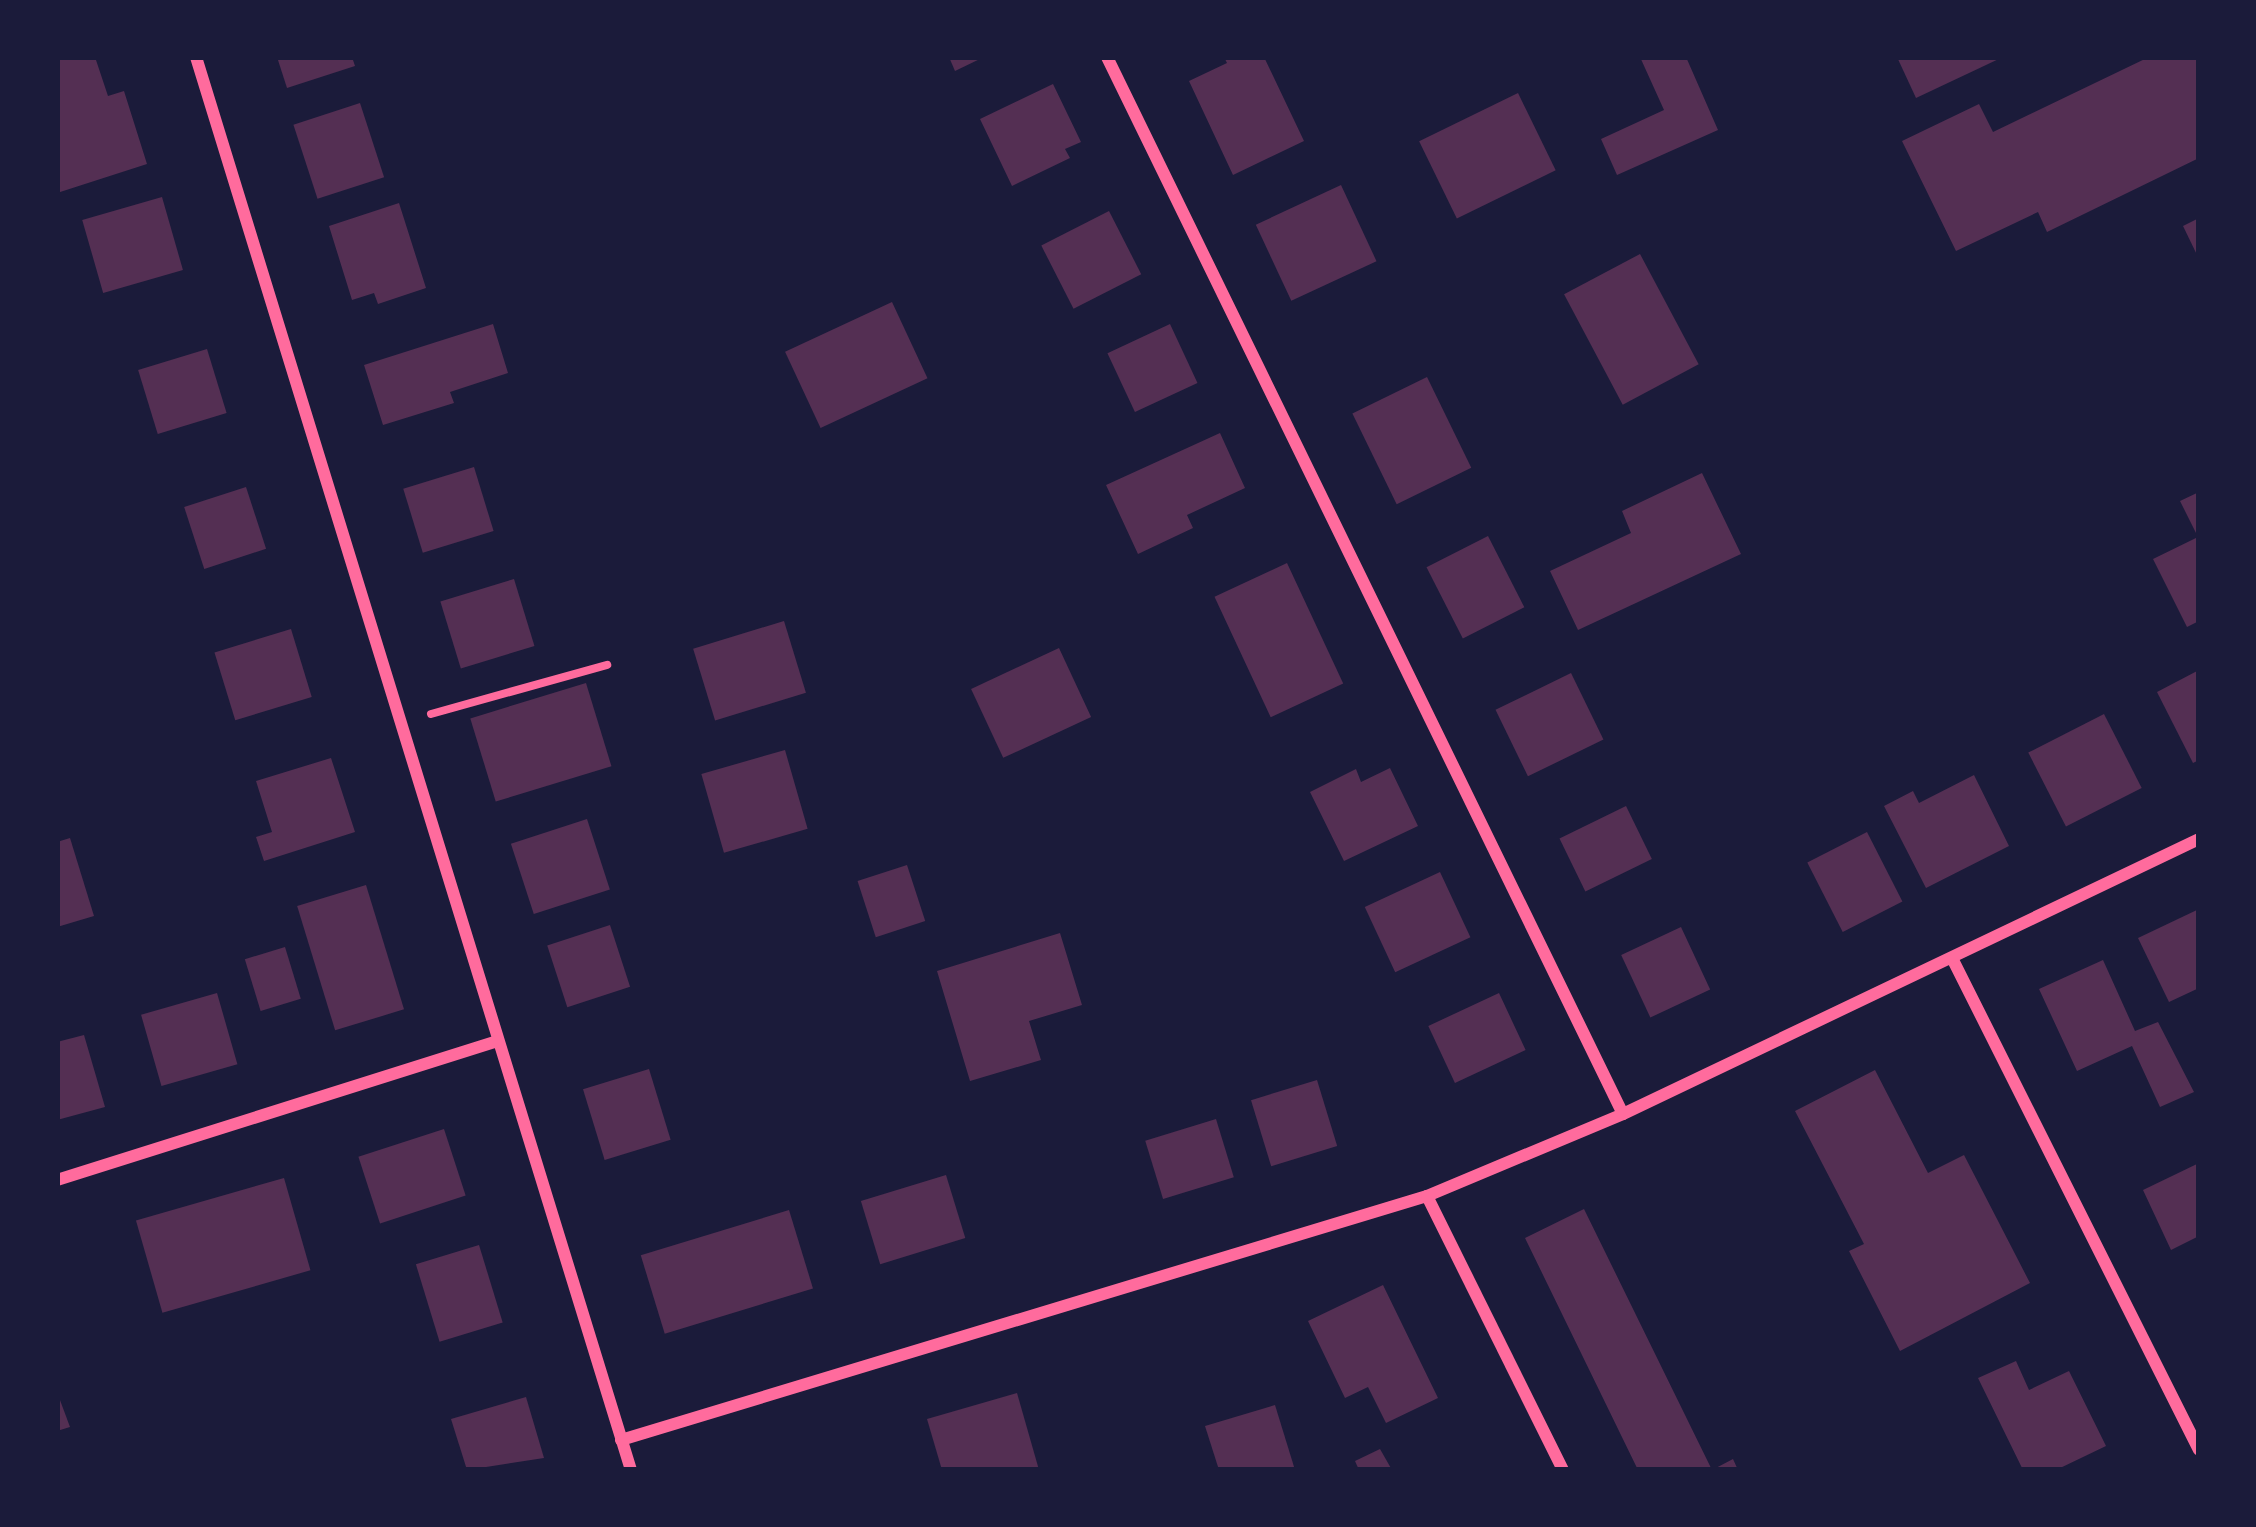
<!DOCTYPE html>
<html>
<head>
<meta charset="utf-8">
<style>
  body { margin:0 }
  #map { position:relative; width:2256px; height:1527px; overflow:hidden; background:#1b1b3a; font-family:"Fira Sans",sans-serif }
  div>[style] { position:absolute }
  .building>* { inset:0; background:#542f53; transform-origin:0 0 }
  .path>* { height:8px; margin:-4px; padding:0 4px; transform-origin:4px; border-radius:4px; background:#ff6b9d }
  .minor>* { height:12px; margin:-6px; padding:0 6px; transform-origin:6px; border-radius:6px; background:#ff6b9d }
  span { translate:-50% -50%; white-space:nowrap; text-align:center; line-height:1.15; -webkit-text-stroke:12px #1b1b3a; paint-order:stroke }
  .frame { position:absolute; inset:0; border:60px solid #1b1b3a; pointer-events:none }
</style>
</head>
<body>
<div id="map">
  <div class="building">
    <i style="clip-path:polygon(57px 57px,95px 57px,108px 96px,124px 91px,147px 164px,57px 193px)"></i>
    <i style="clip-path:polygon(277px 57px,352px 57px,355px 66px,287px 88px)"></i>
    <i style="clip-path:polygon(949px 57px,984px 57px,955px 71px)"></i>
    <i style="clip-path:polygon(1224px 57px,1264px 57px,1304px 141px,1233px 175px,1189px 81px,1227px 63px)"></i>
    <i style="clip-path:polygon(1640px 57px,1686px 57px,1718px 130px,1617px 175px,1601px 139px,1664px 110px)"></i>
    <i style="clip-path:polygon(1897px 57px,2003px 57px,1916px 98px)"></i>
    <i style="clip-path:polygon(2149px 57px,2199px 57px,2199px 158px,2047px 232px,2038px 212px,1956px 251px,1902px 141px,1979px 104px,1993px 132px)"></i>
    <i style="clip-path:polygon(1053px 84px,1081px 142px,1065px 149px,1070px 158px,1012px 186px,980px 119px)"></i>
    <i style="left:1518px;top:93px;width:86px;height:110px;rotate:64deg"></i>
    <i style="left:360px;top:103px;width:78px;height:70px;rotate:72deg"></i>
    <i style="left:1341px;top:185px;width:84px;height:94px;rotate:65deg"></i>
    <i style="left:162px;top:197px;width:76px;height:83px;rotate:74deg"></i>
    <i style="clip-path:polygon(399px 203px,426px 288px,378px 304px,374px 293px,352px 300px,329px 226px)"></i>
    <i style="left:1109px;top:211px;width:71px;height:76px;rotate:63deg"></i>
    <i style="clip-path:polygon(2199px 218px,2199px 259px,2183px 226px)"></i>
    <i style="left:1640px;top:254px;width:125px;height:86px;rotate:62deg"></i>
    <i style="left:892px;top:302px;width:84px;height:118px;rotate:65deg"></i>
    <i style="clip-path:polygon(493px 324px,508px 373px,450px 392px,454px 403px,383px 425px,364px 365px)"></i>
    <i style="left:1170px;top:324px;width:65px;height:69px;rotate:65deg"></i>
    <i style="left:207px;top:349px;width:67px;height:72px;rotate:73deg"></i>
    <i style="left:1427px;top:377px;width:101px;height:83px;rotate:64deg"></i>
    <i style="clip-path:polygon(1220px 433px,1245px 488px,1187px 515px,1193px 528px,1138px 554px,1106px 485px)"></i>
    <i style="left:474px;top:467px;width:67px;height:74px;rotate:73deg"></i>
    <i style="clip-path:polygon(1702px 473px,1741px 554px,1578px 630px,1550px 571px,1631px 533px,1622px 511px)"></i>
    <i style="left:246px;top:487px;width:65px;height:65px;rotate:72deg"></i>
    <i style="clip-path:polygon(2199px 492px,2199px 621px,2187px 627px,2153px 559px,2198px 537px,2180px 501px)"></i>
    <i style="left:1488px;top:536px;width:80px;height:69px;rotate:63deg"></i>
    <i style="left:1287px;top:563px;width:133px;height:80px;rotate:65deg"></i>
    <i style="left:514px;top:579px;width:70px;height:77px;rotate:73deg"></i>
    <i style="left:784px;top:621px;width:75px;height:95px;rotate:73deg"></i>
    <i style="left:291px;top:629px;width:71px;height:80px;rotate:73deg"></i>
    <i style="left:1059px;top:648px;width:76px;height:97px;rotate:65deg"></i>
    <i style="clip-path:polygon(2199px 670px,2199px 760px,2193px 763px,2157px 692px)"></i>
    <i style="left:1571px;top:673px;width:74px;height:84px;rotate:64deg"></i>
    <i style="left:586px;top:683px;width:87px;height:121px;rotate:73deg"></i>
    <i style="left:2104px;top:714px;width:83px;height:85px;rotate:63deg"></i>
    <i style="left:785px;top:750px;width:82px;height:87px;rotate:74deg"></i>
    <i style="clip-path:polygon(331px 758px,355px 832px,264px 861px,256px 837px,272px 832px,256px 781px)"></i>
    <i style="clip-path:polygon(1390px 768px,1418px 826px,1344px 861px,1310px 792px,1356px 769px,1361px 782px)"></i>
    <i style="clip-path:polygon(1974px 775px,2009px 846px,1926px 888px,1884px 806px,1913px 791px,1919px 803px)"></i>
    <i style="left:1626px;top:806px;width:59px;height:74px;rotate:64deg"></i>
    <i style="left:587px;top:819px;width:74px;height:80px;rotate:72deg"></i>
    <i style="left:1867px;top:832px;width:78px;height:67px;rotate:63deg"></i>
    <i style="clip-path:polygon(70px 838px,94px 916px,57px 927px,57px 842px)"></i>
    <i style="left:907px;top:865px;width:59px;height:52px;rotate:72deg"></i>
    <i style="left:1440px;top:872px;width:72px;height:83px;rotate:65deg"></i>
    <i style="left:366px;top:885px;width:130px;height:72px;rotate:73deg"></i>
    <i style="clip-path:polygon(2199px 909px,2199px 988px,2169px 1002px,2138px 938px)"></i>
    <i style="left:610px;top:925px;width:65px;height:66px;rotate:72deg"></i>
    <i style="left:1681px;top:927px;width:69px;height:66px;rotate:65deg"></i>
    <i style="clip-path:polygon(1060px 933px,1082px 1005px,1029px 1021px,1041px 1060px,970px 1081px,937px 971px)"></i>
    <i style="left:285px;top:947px;width:54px;height:42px;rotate:73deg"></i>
    <i style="clip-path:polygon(2103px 960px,2135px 1031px,2158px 1022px,2194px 1092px,2160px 1107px,2132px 1046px,2077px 1071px,2039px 989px)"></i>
    <i style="left:217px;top:993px;width:74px;height:79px;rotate:74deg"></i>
    <i style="left:1499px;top:993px;width:63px;height:78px;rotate:65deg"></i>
    <i style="clip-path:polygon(84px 1035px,105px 1107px,57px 1120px,57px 1042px)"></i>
    <i style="left:649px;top:1069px;width:74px;height:69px;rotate:73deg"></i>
    <i style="clip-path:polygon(1875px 1070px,1928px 1173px,1964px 1155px,2030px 1283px,1900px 1351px,1849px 1251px,1864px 1244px,1795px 1111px)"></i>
    <i style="left:1317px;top:1080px;width:69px;height:69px;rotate:73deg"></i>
    <i style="left:1216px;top:1119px;width:61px;height:74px;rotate:73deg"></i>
    <i style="left:444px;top:1129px;width:70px;height:90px;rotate:72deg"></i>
    <i style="clip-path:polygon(2199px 1163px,2199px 1236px,2171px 1250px,2143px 1190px)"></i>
    <i style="left:946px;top:1175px;width:66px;height:89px;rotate:73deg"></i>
    <i style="left:284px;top:1178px;width:96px;height:154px;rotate:74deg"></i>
    <i style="clip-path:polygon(1584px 1209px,1712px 1470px,1733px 1459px,1738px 1470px,1638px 1470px,1525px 1238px)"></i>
    <i style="left:789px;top:1210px;width:82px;height:155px;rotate:73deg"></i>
    <i style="left:479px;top:1245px;width:81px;height:66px;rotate:73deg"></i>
    <i style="clip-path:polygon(1383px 1285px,1438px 1398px,1386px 1423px,1368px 1387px,1345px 1398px,1308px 1321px)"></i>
    <i style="clip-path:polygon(2016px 1361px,2029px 1390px,2069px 1371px,2106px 1446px,2056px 1470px,2023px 1470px,1978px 1378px)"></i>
    <i style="clip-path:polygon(57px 1392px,70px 1427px,57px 1431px)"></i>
    <i style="clip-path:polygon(1017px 1393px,1039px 1470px,942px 1470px,927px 1419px)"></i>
    <i style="clip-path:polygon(526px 1397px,544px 1458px,467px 1470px,451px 1419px)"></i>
    <i style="clip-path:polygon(1275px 1405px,1295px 1470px,1219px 1470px,1205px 1426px)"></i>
    <i style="clip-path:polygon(1380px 1449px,1392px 1470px,1359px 1470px,1355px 1461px)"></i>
  </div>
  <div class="path">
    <i style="left:431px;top:714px;width:183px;rotate:-15.6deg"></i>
  </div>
  <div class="minor">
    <i style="left:196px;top:57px;width:1478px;rotate:72.89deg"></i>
    <i style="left:1107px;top:57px;width:1176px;rotate:63.98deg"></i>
    <i style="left:1953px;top:960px;width:548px;rotate:63.34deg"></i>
    <i style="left:57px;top:1180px;width:462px;rotate:-17.5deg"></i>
    <i style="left:1427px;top:1196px;width:306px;rotate:63.6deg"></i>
    <i style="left:621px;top:1440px;width:842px;rotate:-16.84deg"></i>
    <i style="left:1427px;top:1196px;width:212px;rotate:-22.7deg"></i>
    <i style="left:1623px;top:1114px;width:638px;rotate:-25.52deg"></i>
  </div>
  <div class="frame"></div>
</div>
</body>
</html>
